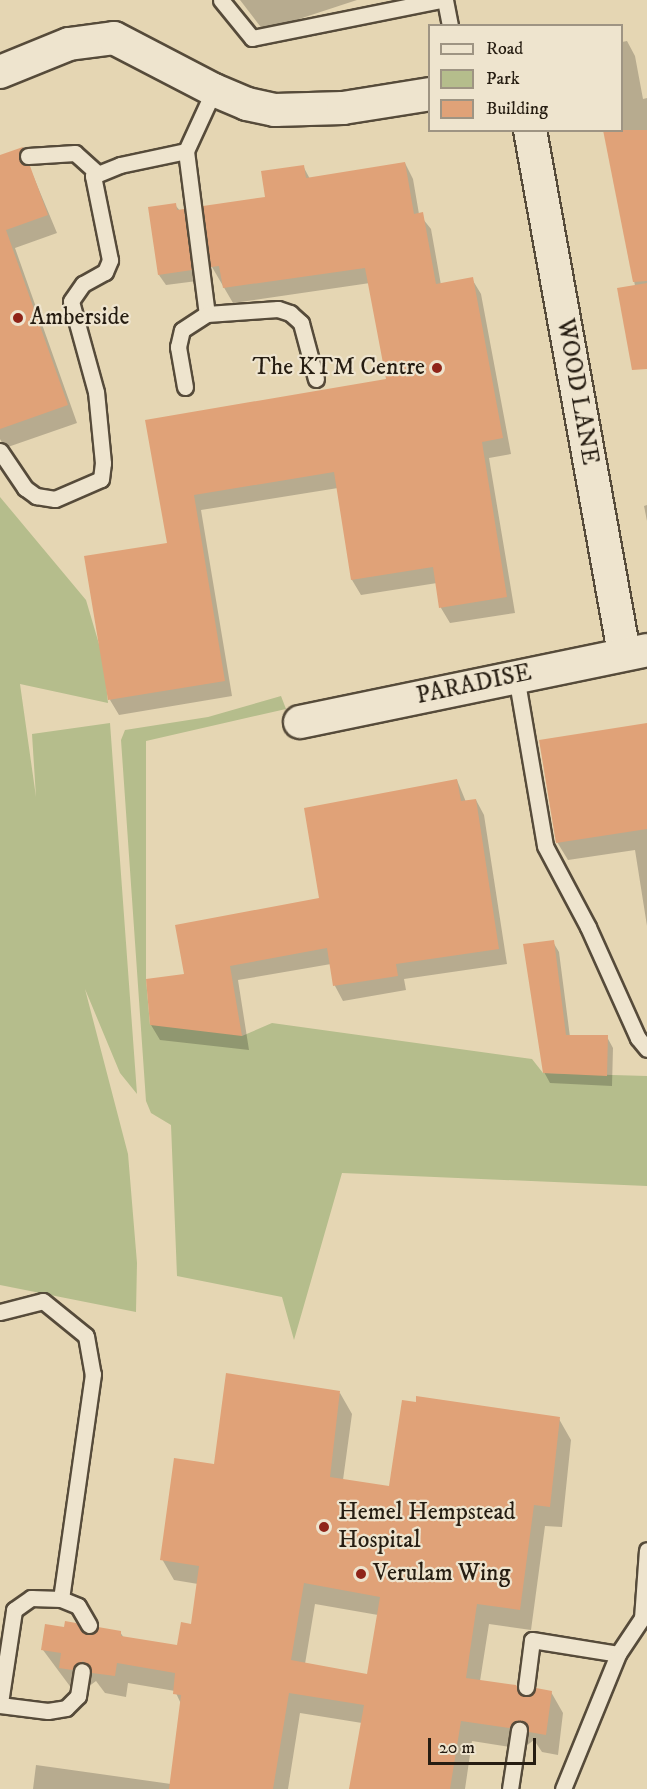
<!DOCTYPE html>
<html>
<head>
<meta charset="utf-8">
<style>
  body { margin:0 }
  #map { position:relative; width:647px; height:1789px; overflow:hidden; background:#e5d6b3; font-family:"IM FELL DW Pica",serif }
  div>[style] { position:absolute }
  .green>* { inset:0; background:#b5bd8c }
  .shadow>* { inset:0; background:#0003 }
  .building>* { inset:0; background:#e0a278 }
  .roads { filter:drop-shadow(2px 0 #564b3a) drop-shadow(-2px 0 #564b3a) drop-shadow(0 2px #564b3a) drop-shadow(0 -2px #564b3a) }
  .lane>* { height:15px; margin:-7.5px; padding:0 7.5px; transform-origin:7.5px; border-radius:7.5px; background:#eee4ce }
  .street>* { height:32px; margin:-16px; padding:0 16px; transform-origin:16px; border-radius:16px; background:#eee4ce }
  .dots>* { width:16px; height:16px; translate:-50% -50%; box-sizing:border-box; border:3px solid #eee4ce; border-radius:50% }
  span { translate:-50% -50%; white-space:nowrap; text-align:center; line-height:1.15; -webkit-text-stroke:4.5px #eee4ce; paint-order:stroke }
  .poi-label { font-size:24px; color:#261d12 }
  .left { translate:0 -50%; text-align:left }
  .right { translate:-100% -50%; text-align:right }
  .street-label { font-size:24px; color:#261d12 }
  .legend { position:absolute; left:428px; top:24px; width:195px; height:108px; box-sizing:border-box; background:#eee4ce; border:2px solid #9e9483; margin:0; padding:8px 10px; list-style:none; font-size:18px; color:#261d12 }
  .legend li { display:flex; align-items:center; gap:12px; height:30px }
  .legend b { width:30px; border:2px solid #9e9483 }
  .scale { position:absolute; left:428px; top:1738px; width:108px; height:27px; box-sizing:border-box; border:3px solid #261d12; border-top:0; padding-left:8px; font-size:18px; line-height:21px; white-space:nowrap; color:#261d12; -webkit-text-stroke:4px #eee4ce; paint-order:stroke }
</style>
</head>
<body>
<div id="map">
  <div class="green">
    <i style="clip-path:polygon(0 497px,86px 600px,104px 661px,108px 703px,20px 684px,36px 797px,32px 734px,110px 723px,137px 1094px,120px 1073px,85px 989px,128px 1154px,137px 1263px,136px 1312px,0 1285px)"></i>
    <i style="clip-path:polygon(281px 696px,286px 709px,146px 741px,146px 979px,150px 1025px,204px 1015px,242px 1036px,272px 1023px,532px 1059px,543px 1073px,647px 1076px,647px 1186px,342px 1173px,294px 1340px,282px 1297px,177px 1276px,171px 1125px,151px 1113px,146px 1101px,121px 740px,125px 730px,208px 717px)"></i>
  </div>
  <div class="shadow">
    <i style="clip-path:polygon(240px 0,357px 0,296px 20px,270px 39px)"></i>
    <i style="clip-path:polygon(627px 41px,635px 56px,643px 99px,647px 98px,647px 346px,604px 130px,622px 130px,622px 42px)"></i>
    <i style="clip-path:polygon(22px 149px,57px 233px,15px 248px,77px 423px,5px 448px,0 439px,0 157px)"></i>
    <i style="clip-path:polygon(405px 163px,413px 179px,419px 214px,431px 229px,441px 285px,472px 279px,481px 294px,511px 454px,489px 458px,515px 613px,450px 623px,441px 608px,437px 583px,361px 595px,352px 580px,338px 488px,201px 510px,232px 696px,119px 715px,110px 700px,168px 544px,147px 421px,388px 380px,370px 283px,233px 303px,212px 267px,205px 208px,267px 198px,303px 166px,310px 179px)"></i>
    <i style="clip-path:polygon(175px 205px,189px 221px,197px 281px,166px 285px,159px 275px)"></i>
    <i style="clip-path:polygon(647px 505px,647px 521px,644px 506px)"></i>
    <i style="clip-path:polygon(647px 724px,647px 926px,635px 850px,568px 860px,557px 842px)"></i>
    <i style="clip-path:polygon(457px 780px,466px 802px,476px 800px,484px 815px,507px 964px,404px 979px,406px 990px,343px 1001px,335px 986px,331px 964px,238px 980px,249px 1050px,160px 1040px,151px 1025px,186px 975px,320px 899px)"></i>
    <i style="clip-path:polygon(553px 942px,559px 952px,570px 1037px,607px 1037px,613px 1048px,612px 1086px,550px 1083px,544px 1072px)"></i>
    <i style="clip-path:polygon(evenodd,340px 1393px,352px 1414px,343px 1480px,390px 1488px,559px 1419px,571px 1440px,562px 1527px,545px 1526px,531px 1630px,489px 1624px,480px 1681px,524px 1699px,551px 1692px,563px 1713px,558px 1755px,542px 1752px,534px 1740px,522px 1749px,472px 1741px,465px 1789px,351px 1789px,362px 1723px,300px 1713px,288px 1789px,33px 1789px,36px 1765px,171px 1784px,182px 1706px,175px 1691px,128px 1683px,126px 1697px,105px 1693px,96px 1681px,84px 1690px,72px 1689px,43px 1650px,120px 1632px,124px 1638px,178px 1647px,192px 1626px,198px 1584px,174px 1580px,162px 1559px,215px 1466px,340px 1393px,315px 1604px,378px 1615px,368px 1676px,305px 1664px,315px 1604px)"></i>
  </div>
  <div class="building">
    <i style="clip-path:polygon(603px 130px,647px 130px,647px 281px,633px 282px)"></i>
    <i style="clip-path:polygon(23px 147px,20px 161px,30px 166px,48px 215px,6px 230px,68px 405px,0 429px,0 155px)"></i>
    <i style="clip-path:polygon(405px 162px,414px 214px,423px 212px,436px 284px,473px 277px,503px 438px,482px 442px,507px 597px,439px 608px,433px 567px,351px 580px,334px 472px,194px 495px,225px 681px,108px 700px,84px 556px,167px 543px,145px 420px,386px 379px,365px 268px,223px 288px,219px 266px,211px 267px,203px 206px,265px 197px,261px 171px,304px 165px,306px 178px)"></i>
    <i style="clip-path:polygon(176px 203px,177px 210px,184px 209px,192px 270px,158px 275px,148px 207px)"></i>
    <i style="clip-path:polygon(647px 283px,647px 369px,632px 370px,617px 288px)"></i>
    <i style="clip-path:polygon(647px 723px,647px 829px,556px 843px,539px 740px)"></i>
    <i style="clip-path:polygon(457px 779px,461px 801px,476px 799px,499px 949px,396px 964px,398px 976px,333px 986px,327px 948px,230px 966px,242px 1036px,150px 1025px,146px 979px,184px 974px,175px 925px,319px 898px,304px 808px)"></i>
    <i style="clip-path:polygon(554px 940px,566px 1035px,608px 1035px,607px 1076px,543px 1073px,523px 944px)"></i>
    <i style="clip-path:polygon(evenodd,226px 1373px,340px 1391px,330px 1477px,389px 1486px,402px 1400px,416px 1402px,416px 1396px,560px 1417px,550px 1507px,534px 1505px,520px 1610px,477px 1604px,466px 1678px,516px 1685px,524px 1697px,536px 1688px,552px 1691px,546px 1735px,529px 1732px,521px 1721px,509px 1728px,461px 1721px,450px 1789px,349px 1789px,364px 1705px,289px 1693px,273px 1789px,169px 1789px,181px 1695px,173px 1694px,175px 1673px,117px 1663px,115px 1676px,92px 1673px,83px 1661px,72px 1670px,59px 1668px,61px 1653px,41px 1650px,45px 1624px,64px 1627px,65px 1621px,76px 1623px,88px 1635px,98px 1627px,121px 1631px,121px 1636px,177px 1645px,181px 1622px,191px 1624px,199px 1566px,160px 1560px,174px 1458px,214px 1464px,226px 1373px,304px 1583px,380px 1597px,367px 1674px,291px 1660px,304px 1583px)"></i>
  </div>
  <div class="roads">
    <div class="lane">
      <i style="left:221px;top:0;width:49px;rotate:50.8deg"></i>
      <i style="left:252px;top:38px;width:193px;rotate:-11.4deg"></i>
      <i style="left:445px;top:0;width:26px;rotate:79deg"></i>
      <i style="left:214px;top:90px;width:67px;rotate:114.7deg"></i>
      <i style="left:186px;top:151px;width:164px;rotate:82.7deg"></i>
      <i style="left:207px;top:314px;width:71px;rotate:-4deg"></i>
      <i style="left:278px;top:309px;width:13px;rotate:18deg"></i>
      <i style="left:290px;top:313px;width:15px;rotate:42deg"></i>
      <i style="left:301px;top:323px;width:58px;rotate:75deg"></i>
      <i style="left:28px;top:156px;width:47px;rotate:-3.7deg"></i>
      <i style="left:75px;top:153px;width:28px;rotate:42deg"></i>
      <i style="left:185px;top:387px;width:41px;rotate:-99.9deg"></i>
      <i style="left:178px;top:347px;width:17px;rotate:-77deg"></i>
      <i style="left:182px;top:330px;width:30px;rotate:-33deg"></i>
      <i style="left:0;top:451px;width:45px;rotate:56deg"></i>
      <i style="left:25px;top:488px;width:14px;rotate:36deg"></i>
      <i style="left:36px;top:496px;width:19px;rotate:9deg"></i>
      <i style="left:55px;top:499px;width:50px;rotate:-23.5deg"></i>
      <i style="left:101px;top:479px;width:16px;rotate:-83deg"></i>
      <i style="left:103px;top:463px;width:71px;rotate:-95.6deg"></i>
      <i style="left:96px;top:392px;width:94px;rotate:-105.4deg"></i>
      <i style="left:71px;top:301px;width:21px;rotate:-55deg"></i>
      <i style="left:83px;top:284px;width:25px;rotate:-29deg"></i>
      <i style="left:105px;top:272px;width:13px;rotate:-67deg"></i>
      <i style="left:110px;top:260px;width:86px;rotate:-101.4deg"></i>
      <i style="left:93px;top:176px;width:29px;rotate:-22deg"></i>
      <i style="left:120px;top:165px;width:67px;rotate:-12deg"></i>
      <i style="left:516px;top:676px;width:172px;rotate:80.3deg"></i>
      <i style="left:545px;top:846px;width:92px;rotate:62deg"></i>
      <i style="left:588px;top:927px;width:122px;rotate:65.8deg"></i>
      <i style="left:638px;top:1038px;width:14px;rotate:51deg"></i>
      <i style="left:0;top:1312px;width:44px;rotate:-14.3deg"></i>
      <i style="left:43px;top:1301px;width:55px;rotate:39.1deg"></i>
      <i style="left:86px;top:1336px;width:39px;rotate:80deg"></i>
      <i style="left:93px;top:1374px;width:227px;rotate:98.1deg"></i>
      <i style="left:61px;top:1599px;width:18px;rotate:22deg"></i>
      <i style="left:78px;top:1606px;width:22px;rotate:60deg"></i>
      <i style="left:526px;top:1687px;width:47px;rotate:-82.7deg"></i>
      <i style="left:532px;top:1640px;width:87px;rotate:9.2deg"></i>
      <i style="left:0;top:1703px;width:94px;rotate:-81.4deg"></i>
      <i style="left:14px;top:1610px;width:21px;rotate:-35deg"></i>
      <i style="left:31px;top:1598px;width:30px;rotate:2deg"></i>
      <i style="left:0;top:1705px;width:48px;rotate:7.1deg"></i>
      <i style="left:48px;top:1711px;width:18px;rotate:-9deg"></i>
      <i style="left:66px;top:1708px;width:17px;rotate:-45deg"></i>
      <i style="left:78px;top:1696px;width:25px;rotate:-81deg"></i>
      <i style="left:510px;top:1789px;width:60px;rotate:-81.3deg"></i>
      <i style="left:563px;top:1789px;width:146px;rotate:-67.8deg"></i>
      <i style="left:618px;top:1654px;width:43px;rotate:-56.3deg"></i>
      <i style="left:642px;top:1618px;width:68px;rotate:-85.8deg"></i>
    </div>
    <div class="street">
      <i style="left:0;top:72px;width:74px;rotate:-22.1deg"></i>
      <i style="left:69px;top:44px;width:45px;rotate:-7.6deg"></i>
      <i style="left:114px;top:38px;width:113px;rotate:27.5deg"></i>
      <i style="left:214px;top:90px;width:36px;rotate:23deg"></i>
      <i style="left:247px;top:104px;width:29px;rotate:12deg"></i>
      <i style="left:275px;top:110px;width:68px;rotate:-1.7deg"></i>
      <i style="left:343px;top:108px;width:88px;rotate:-9.1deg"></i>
      <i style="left:530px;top:130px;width:531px;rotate:79.81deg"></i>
      <i style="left:300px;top:722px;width:354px;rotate:-11.7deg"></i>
    </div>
  </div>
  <div class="dots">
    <i style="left:18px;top:318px;background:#8f2418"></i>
    <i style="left:437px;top:368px;background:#8f2418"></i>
    <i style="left:324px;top:1527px;background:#8f2418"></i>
    <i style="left:361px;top:1574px;background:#8f2418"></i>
  </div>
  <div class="poi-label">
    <span class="left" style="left:30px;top:318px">Amberside</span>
    <span class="right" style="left:425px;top:368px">The KTM Centre</span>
    <span class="left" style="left:338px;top:1527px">Hemel Hempstead<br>Hospital</span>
    <span class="left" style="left:373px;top:1574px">Verulam Wing</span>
  </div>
  <div class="street-label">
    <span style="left:577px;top:392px;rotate:80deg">WOOD LANE</span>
    <span style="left:474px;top:685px;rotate:-12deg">PARADISE</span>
  </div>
  <ul class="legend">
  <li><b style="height:8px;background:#eee4ce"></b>Road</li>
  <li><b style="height:16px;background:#b5bd8c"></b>Park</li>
  <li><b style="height:16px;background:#e0a278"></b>Building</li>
  </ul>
  <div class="scale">20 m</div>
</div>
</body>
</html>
